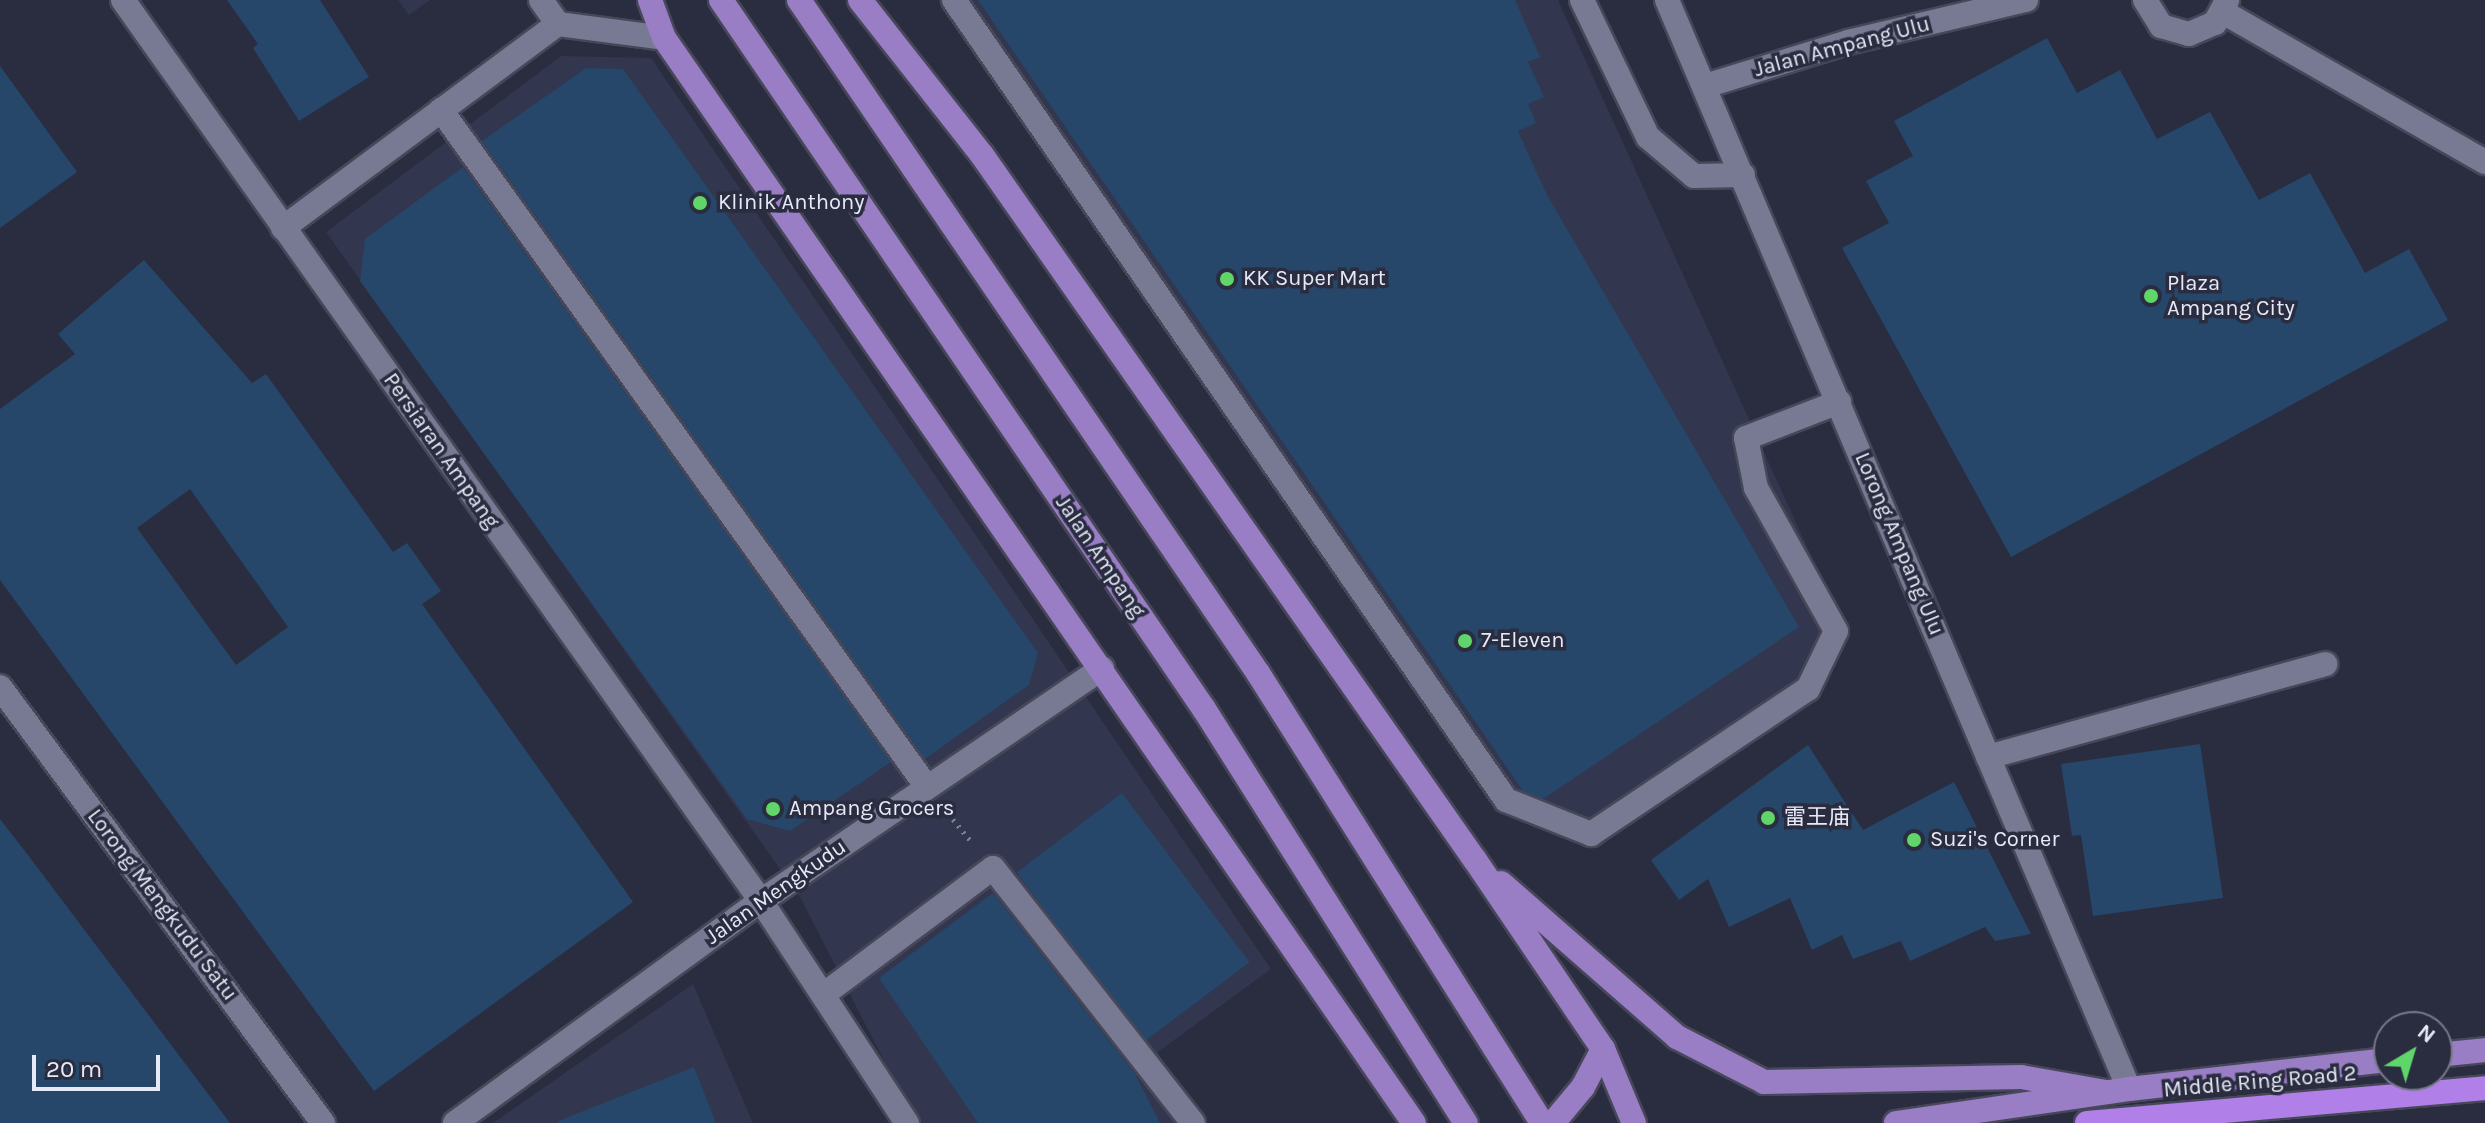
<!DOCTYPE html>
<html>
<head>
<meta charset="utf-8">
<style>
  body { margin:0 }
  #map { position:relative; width:2485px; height:1123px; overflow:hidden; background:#2a2c40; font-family:Karla,"Noto Sans SC",sans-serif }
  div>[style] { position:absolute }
  .built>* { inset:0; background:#32364e }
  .building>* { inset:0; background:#26476a; transform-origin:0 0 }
  .path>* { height:5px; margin-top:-2.5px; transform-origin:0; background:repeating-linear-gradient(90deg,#7e8192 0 2px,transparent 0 8px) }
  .roads { filter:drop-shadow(2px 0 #464758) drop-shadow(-2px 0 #464758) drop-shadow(0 2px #464758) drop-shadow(0 -2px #464758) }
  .minor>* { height:24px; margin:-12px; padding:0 12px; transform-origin:12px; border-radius:12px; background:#777a92 }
  .major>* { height:24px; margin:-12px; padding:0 12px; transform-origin:12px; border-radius:12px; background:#997dc5 }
  .highway>* { height:24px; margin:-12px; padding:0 12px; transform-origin:12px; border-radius:12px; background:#b07fe7 }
  .dots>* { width:22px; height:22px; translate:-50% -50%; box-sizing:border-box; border:4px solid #2a2c40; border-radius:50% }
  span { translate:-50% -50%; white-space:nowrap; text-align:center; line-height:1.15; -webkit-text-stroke:7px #2a2c40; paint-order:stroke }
  .street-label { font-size:22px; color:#e6e9f6 }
  .poi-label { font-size:22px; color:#e6e9f6 }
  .left { translate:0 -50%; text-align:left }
  .north { position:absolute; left:2373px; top:1011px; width:80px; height:80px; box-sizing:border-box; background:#2a2c40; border:2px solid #757889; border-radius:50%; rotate:38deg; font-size:22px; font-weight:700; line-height:32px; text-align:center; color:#e6e9f6 }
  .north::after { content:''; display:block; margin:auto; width:28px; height:36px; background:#60d56a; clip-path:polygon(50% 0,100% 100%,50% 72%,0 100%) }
  .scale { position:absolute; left:32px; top:1055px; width:128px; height:36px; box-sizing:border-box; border:4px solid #e6e9f6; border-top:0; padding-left:10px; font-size:24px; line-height:28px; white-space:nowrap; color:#e6e9f6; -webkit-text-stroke:6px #2a2c40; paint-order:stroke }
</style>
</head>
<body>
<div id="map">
  <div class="built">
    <i style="clip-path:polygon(398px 0,430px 0,409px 15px)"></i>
    <i style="clip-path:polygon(966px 0,1558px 0,1835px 608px,1801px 684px,1587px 824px,1510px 791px)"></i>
    <i style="clip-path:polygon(561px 56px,651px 58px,1271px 969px,1158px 1052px,1187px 1123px,916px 1123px,800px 897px,326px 232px)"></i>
    <i style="clip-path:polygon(693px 984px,753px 1123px,493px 1123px)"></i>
  </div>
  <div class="building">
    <i style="clip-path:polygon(227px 0,320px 0,369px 77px,299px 121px,253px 48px,258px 44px)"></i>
    <i style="clip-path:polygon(978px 0,1515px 0,1540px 57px,1528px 62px,1544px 97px,1528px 104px,1536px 123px,1518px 131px,1547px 195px,1799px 627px,1543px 799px,1523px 791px)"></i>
    <i style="clip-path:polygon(2047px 38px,2077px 93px,2120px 70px,2157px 139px,2210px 112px,2259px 200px,2310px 173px,2365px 273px,2409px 249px,2448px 320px,2011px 557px,1842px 248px,1889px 223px,1866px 181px,1913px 156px,1894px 121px)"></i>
    <i style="clip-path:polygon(0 66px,77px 172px,0 228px)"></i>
    <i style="clip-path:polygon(586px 68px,623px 69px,1038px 653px,1029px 685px,925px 759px,482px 141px)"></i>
    <i style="clip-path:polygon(463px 167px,891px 762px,790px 831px,747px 819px,360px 281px,365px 239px)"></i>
    <i style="clip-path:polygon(evenodd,144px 260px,252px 383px,266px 374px,393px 552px,407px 543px,441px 591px,422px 604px,633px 902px,374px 1091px,0 580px,0 409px,75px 354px,58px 334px,144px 260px,190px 489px,288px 627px,236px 665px,137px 528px,190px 489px)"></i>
    <i style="clip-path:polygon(2200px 744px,2223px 898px,2093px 916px,2081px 835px,2072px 836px,2061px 764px)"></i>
    <i style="clip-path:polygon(1808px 745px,1863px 830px,1954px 782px,2031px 934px,1995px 941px,1985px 927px,1910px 961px,1901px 941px,1853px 959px,1842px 935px,1812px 950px,1790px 898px,1729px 927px,1708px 879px,1679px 900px,1651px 860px)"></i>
    <i style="left:1122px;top:793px;width:212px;height:132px;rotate:53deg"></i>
    <i style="clip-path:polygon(0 819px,31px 859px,230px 1123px,0 1123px)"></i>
    <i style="clip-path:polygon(993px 893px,1135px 1074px,1160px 1123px,978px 1123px,879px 978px)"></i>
    <i style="clip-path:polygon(694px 1067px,716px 1123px,558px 1123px,558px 1121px)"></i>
  </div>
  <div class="path">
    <i style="left:948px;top:813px;width:38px;rotate:51deg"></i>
  </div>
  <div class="roads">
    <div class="minor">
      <i style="left:123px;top:0;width:1104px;rotate:54.7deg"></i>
      <i style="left:761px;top:901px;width:266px;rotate:56.7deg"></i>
      <i style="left:541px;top:0;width:29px;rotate:55deg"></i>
      <i style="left:954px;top:0;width:972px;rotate:55.39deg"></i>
      <i style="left:1506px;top:800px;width:92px;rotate:21.8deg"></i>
      <i style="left:1591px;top:834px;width:261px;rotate:-33.8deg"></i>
      <i style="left:1808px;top:689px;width:64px;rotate:-64.2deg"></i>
      <i style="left:1836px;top:631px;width:164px;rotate:-119.2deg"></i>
      <i style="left:1756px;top:488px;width:51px;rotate:-101.3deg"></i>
      <i style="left:1746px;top:438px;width:100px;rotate:-21.2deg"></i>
      <i style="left:1582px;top:0;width:152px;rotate:64.3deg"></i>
      <i style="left:1648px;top:137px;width:60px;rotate:40.3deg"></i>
      <i style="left:1694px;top:176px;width:49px;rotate:-1.2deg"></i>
      <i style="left:1667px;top:0;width:1183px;rotate:67.01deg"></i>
      <i style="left:2145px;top:0;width:31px;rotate:58deg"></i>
      <i style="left:2161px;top:26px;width:29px;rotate:16deg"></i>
      <i style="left:2189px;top:34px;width:28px;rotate:-23deg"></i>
      <i style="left:2215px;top:23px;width:26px;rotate:-62deg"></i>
      <i style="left:2223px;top:12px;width:302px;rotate:29.8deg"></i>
      <i style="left:1705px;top:86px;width:150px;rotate:-17.1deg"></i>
      <i style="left:1848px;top:42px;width:183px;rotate:-13.3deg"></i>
      <i style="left:441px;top:110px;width:833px;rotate:54.33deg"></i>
      <i style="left:283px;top:228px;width:342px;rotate:-36.6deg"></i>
      <i style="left:558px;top:24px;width:107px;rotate:7.5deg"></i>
      <i style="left:0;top:687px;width:543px;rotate:53.47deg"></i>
      <i style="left:1988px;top:757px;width:350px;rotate:-15.4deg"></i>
      <i style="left:823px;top:995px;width:212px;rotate:-36.8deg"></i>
      <i style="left:993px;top:868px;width:324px;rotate:51.9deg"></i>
      <i style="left:455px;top:1123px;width:378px;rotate:-36deg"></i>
      <i style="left:761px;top:901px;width:413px;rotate:-34.3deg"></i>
    </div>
    <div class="major">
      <i style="left:650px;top:0;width:40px;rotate:69.8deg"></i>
      <i style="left:664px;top:38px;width:1319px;rotate:55.35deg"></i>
      <i style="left:721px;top:0;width:858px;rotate:55.74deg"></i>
      <i style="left:1204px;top:709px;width:490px;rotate:57.7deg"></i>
      <i style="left:799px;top:0;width:815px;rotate:55.71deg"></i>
      <i style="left:1258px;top:673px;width:532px;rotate:57.74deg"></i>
      <i style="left:860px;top:0;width:197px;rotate:51.8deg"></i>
      <i style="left:982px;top:155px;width:860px;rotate:55.04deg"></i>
      <i style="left:1475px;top:860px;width:228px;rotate:55.9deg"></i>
      <i style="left:1603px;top:1049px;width:80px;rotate:67.3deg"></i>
      <i style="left:1501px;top:883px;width:234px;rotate:41.2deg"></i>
      <i style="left:1677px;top:1037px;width:98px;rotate:27.3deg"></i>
      <i style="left:1764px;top:1082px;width:257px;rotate:-1.1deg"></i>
      <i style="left:2021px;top:1077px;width:85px;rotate:10.1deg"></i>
      <i style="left:2437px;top:1055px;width:48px;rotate:-5.9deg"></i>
      <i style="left:1553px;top:1123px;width:47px;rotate:-50.2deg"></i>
      <i style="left:1583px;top:1087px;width:43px;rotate:-62.2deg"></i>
      <i style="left:1896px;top:1123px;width:235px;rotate:-8.3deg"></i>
      <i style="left:2129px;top:1089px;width:262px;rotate:-6.4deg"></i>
    </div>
    <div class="highway">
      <i style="left:2087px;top:1123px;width:400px;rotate:-5deg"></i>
    </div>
  </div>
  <div class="dots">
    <i style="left:700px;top:203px;background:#60d56a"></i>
    <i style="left:1227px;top:279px;background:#60d56a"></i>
    <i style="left:2151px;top:296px;background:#60d56a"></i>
    <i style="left:1465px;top:641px;background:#60d56a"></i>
    <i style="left:773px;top:809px;background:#60d56a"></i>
    <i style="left:1768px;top:818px;background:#60d56a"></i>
    <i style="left:1914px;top:840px;background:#60d56a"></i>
  </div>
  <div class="street-label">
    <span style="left:1842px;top:47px;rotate:-15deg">Jalan Ampang Ulu</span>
    <span style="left:441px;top:451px;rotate:55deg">Persiaran Ampang</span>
    <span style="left:1899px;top:544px;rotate:67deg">Lorong Ampang Ulu</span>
    <span style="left:1100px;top:557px;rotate:56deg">Jalan Ampang</span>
    <span style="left:776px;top:892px;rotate:-35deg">Jalan Mengkudu</span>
    <span style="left:162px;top:905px;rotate:53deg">Lorong Mengkudu Satu</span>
    <span style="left:2260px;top:1082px;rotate:-5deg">Middle Ring Road 2</span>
  </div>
  <div class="poi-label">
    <span class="left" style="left:718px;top:203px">Klinik Anthony</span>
    <span class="left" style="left:1243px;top:279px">KK Super Mart</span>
    <span class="left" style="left:2167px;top:296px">Plaza<br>Ampang City</span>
    <span class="left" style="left:1481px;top:641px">7-Eleven</span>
    <span class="left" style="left:789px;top:809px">Ampang Grocers</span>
    <span class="left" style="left:1784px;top:818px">雷王庙</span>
    <span class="left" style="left:1930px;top:840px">Suzi's Corner</span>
  </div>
  <div class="north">N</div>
  <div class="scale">20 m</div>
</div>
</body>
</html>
